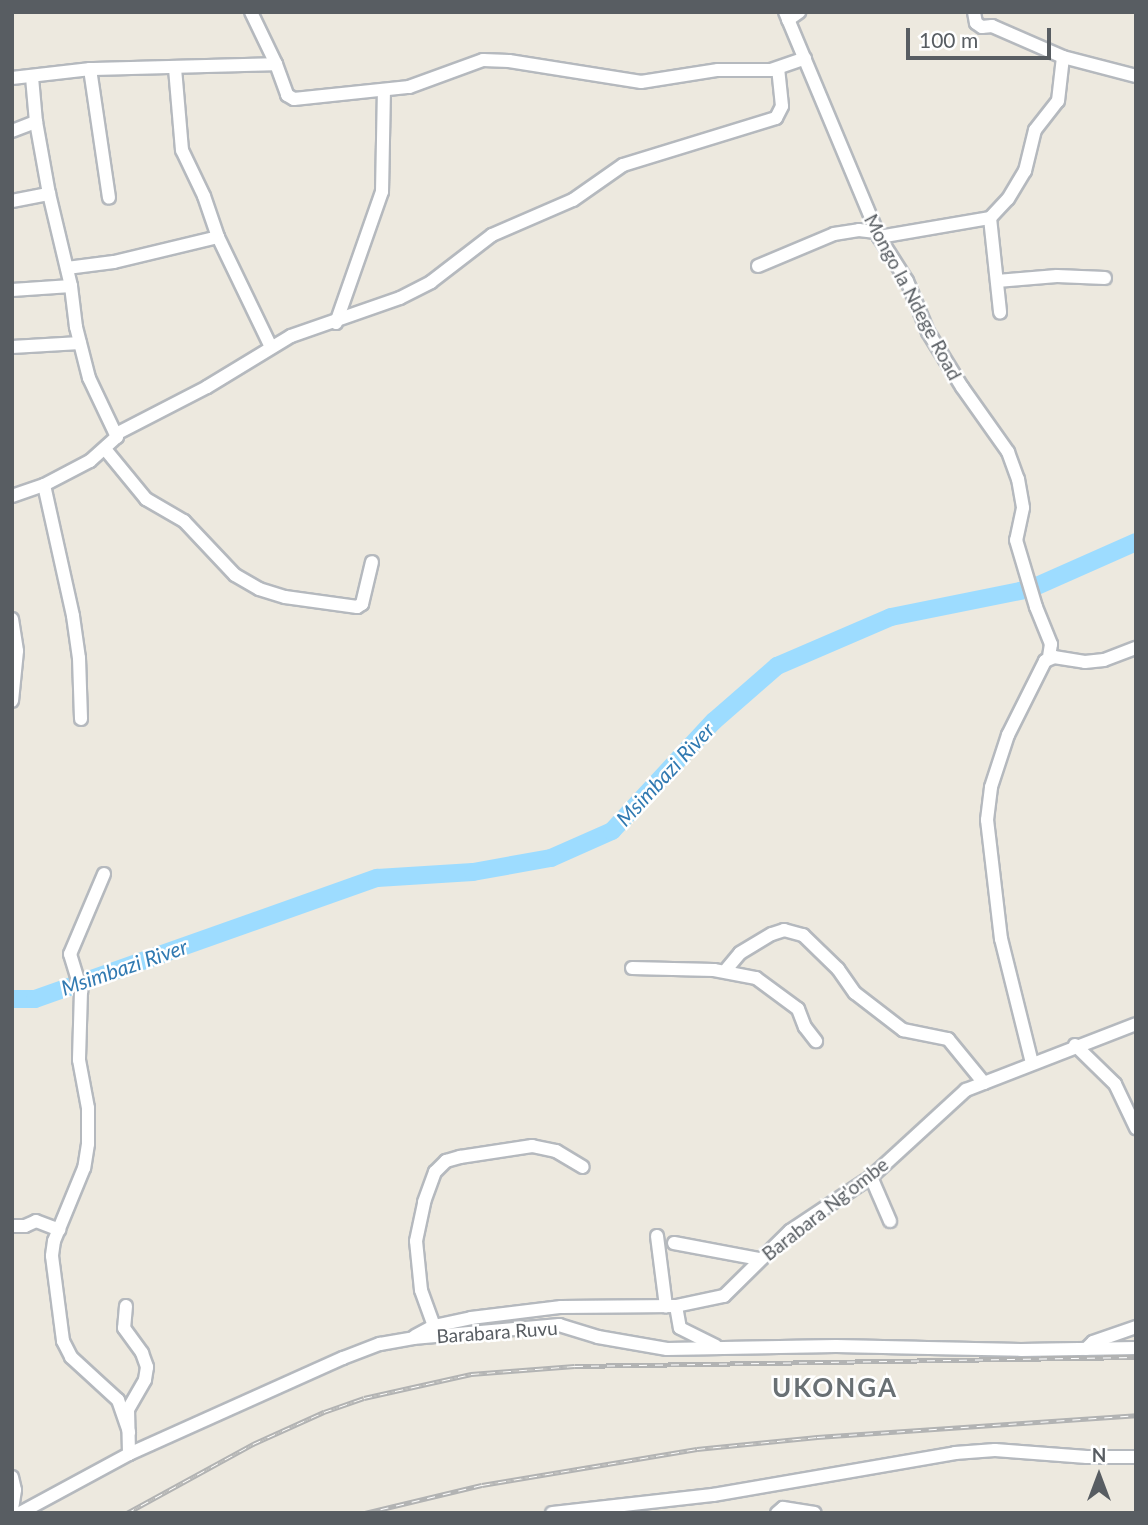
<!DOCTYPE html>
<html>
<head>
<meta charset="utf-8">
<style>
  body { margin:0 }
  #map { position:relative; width:1148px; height:1525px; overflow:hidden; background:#ede9df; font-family:Lato,sans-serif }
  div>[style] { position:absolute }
  .river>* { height:18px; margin:-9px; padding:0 9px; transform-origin:9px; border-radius:9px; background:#9ddcff }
  .roads { filter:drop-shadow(2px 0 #b5b9be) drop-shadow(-2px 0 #b5b9be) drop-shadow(0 2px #b5b9be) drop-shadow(0 -2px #b5b9be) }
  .minor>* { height:12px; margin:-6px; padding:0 6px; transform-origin:6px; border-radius:6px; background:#fff }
  .rail>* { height:5px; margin-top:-2.5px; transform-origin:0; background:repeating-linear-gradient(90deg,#fff 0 8px,#b2b3b3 0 16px); box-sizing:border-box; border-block:2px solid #b2b3b3 }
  span { translate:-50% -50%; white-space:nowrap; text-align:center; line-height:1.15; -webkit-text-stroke:5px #fff; paint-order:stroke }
  .street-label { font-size:19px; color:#585d62 }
  .water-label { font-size:21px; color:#3079b1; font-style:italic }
  .district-label { font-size:26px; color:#697074; font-weight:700; letter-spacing:2px }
  .frame { position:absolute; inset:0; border:14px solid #585d62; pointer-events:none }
  .north { position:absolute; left:1064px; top:1441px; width:70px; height:70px; -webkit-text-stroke:5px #fff; paint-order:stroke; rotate:0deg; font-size:19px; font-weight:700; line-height:28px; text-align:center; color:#585d62 }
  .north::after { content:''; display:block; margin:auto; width:24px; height:32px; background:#585d62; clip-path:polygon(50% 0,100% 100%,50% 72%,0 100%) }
  .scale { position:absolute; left:906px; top:28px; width:145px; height:32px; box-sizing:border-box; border:4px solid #585d62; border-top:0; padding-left:9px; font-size:21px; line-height:24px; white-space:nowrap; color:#585d62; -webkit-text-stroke:5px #fff; paint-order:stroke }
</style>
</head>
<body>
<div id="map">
  <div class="river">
    <i style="left:12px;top:999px;width:23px"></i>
    <i style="left:35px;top:999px;width:363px;rotate:-19.5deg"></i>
    <i style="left:377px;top:878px;width:96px;rotate:-3.6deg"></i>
    <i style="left:473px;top:872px;width:79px;rotate:-10.2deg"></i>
    <i style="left:551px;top:858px;width:67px;rotate:-23.9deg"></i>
    <i style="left:612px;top:831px;width:150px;rotate:-47.2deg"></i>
    <i style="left:714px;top:721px;width:84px;rotate:-41.1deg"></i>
    <i style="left:777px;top:666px;width:124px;rotate:-23.3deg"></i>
    <i style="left:891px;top:617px;width:142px;rotate:-11.4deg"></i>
    <i style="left:1030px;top:589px;width:116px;rotate:-23.9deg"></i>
  </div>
  <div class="roads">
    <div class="minor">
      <i style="left:251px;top:12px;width:58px;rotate:64.3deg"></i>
      <i style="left:276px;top:64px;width:33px;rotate:70deg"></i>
      <i style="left:287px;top:95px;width:8px;rotate:30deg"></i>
      <i style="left:294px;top:99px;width:116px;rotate:-6deg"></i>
      <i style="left:409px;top:87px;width:79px;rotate:-20deg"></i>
      <i style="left:483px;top:60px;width:26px;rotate:2deg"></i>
      <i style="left:509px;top:61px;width:134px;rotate:9deg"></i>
      <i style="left:641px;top:82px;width:78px;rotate:-8.9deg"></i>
      <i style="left:718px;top:70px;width:53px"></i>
      <i style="left:771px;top:70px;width:36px;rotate:-19deg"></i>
      <i style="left:785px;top:12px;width:244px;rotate:67.3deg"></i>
      <i style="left:879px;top:237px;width:52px;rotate:57.5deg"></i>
      <i style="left:907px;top:281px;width:55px;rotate:67.6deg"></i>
      <i style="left:928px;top:332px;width:65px;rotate:58.3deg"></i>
      <i style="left:962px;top:387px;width:80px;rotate:54.7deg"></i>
      <i style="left:1008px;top:452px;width:29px;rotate:70deg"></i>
      <i style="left:1018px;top:479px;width:29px;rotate:80deg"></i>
      <i style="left:1023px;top:508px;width:33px;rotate:102deg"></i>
      <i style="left:1016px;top:540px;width:70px;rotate:73.4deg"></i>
      <i style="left:1036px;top:607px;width:40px;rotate:68deg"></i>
      <i style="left:1051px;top:644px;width:13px;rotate:99deg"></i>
      <i style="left:974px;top:12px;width:11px;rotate:80deg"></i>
      <i style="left:976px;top:23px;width:7px;rotate:34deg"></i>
      <i style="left:982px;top:27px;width:10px;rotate:-6deg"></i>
      <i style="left:992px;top:26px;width:77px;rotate:23.6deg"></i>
      <i style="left:1063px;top:57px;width:75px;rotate:14.6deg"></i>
      <i style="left:788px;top:20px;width:14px;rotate:-36deg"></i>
      <i style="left:90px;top:69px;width:130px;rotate:81.6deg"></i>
      <i style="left:12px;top:78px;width:79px;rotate:-6.6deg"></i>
      <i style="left:90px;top:69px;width:186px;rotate:-1.5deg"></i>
      <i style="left:12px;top:131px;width:26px;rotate:-21deg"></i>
      <i style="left:12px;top:201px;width:38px;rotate:-11deg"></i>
      <i style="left:990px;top:218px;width:95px;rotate:83.9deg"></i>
      <i style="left:218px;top:237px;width:122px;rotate:64.3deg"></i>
      <i style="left:879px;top:237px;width:113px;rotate:-9.7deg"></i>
      <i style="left:990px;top:218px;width:26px;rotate:-47deg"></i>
      <i style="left:1008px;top:199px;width:33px;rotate:-59deg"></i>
      <i style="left:1025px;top:171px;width:42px;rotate:-76.3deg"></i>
      <i style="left:1035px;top:130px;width:37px;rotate:-52deg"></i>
      <i style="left:1058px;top:101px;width:44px;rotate:-83.5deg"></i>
      <i style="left:758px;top:266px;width:82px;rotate:-22.8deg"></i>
      <i style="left:834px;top:234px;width:25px;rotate:-9deg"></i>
      <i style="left:859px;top:230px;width:17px;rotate:7deg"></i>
      <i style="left:67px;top:268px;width:47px;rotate:-7.3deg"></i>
      <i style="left:114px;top:262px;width:107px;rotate:-13.5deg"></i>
      <i style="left:218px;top:237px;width:43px;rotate:-108.9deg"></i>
      <i style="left:204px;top:196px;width:51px;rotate:-115.6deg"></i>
      <i style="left:182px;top:150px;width:82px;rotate:-94.9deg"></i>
      <i style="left:997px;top:281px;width:60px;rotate:-4.8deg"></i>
      <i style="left:1057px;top:276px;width:48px;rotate:2.4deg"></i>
      <i style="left:12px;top:290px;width:59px;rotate:-3.9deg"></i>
      <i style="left:336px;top:323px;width:139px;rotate:-70.7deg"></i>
      <i style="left:382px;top:192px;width:100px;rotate:-88.9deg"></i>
      <i style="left:12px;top:347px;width:68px;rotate:-3.4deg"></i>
      <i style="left:116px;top:434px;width:102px;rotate:-27.3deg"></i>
      <i style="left:207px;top:387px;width:98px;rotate:-31.3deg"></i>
      <i style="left:291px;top:336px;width:115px;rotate:-19.2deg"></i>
      <i style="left:400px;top:298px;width:35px;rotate:-27deg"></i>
      <i style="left:431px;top:282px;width:77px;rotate:-37.6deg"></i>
      <i style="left:492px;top:235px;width:88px;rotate:-23.4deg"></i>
      <i style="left:573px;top:200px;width:61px;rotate:-35deg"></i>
      <i style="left:623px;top:165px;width:160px;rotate:-17.1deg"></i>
      <i style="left:776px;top:118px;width:13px;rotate:-63deg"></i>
      <i style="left:782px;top:106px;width:37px;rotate:-96deg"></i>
      <i style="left:105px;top:449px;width:65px;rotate:50.6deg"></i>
      <i style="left:146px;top:499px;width:44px;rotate:30.1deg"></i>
      <i style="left:184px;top:521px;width:74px;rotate:46.6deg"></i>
      <i style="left:235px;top:575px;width:28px;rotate:30deg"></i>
      <i style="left:259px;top:589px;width:27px;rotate:17deg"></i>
      <i style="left:285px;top:597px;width:73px;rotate:7.9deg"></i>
      <i style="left:357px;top:607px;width:6px;rotate:-31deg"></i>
      <i style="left:362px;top:604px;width:43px;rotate:-76.6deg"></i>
      <i style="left:44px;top:485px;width:134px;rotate:77.5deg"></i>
      <i style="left:73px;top:616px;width:42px;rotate:81.9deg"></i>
      <i style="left:79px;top:658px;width:61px;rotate:88.1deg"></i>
      <i style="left:12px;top:496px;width:34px;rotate:-19deg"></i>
      <i style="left:44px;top:485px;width:52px;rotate:-27.6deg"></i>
      <i style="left:90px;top:461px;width:36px;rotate:-42deg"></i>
      <i style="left:117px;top:437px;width:65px;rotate:-115.4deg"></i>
      <i style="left:89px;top:378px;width:53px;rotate:-104.3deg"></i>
      <i style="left:76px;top:327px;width:41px;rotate:-97deg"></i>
      <i style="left:71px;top:286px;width:95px;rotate:-103.4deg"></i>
      <i style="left:49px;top:194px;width:73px;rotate:-100.2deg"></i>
      <i style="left:36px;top:122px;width:45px;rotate:-95.1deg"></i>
      <i style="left:12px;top:619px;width:32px;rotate:81deg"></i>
      <i style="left:17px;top:651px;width:50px;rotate:95.7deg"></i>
      <i style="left:104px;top:874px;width:87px;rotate:113deg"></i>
      <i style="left:70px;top:954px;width:39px;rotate:73deg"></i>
      <i style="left:81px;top:991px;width:69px;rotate:91.7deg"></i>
      <i style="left:79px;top:1060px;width:49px;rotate:79.4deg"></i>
      <i style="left:88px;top:1108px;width:36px;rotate:90deg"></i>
      <i style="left:88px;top:1144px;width:24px;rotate:99deg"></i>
      <i style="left:84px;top:1168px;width:79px;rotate:112.3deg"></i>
      <i style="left:54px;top:1241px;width:15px;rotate:98deg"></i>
      <i style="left:52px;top:1256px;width:86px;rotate:82.6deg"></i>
      <i style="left:63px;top:1341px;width:18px;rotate:63deg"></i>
      <i style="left:71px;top:1357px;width:64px;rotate:42.5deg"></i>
      <i style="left:118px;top:1400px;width:34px;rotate:71deg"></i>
      <i style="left:632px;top:968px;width:82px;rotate:1.4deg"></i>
      <i style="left:714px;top:970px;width:43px;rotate:10.8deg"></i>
      <i style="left:756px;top:978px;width:52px;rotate:36.4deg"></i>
      <i style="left:798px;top:1009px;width:19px;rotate:69deg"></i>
      <i style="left:805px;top:1027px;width:18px;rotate:52deg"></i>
      <i style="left:725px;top:971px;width:23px;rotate:-50deg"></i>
      <i style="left:740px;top:953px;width:37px;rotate:-31deg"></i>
      <i style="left:772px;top:934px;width:13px;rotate:-18deg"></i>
      <i style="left:784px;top:930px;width:20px;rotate:15deg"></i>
      <i style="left:803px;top:935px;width:49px;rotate:44.2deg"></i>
      <i style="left:838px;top:969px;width:29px;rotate:55deg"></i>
      <i style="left:855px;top:993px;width:61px;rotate:37.6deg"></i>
      <i style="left:903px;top:1030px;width:46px;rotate:11.3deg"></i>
      <i style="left:948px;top:1039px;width:57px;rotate:50.7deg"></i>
      <i style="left:1075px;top:1045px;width:56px;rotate:44.3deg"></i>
      <i style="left:1115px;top:1084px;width:49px;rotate:64.5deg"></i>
      <i style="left:1032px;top:1063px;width:128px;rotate:-104deg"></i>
      <i style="left:1001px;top:939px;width:120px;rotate:-96.7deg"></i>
      <i style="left:987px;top:820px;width:33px;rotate:-83deg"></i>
      <i style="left:991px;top:787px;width:55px;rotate:-71.9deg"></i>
      <i style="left:1008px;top:735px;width:83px;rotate:-63.4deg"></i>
      <i style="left:1045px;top:661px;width:10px;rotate:-24deg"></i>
      <i style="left:1054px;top:657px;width:31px;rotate:9deg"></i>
      <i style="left:1085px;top:662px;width:19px;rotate:-6deg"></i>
      <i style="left:1104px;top:660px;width:34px;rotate:-21deg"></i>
      <i style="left:871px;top:1177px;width:48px;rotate:66.6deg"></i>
      <i style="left:12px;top:1226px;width:13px"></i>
      <i style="left:25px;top:1226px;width:12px;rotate:-24deg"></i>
      <i style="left:36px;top:1221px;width:25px;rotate:21deg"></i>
      <i style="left:657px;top:1236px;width:71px;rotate:82.7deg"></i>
      <i style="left:674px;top:1243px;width:86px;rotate:10.7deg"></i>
      <i style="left:126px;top:1306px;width:22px;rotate:95deg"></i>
      <i style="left:124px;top:1328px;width:31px;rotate:54deg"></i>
      <i style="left:142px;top:1353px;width:15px;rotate:70deg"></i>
      <i style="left:147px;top:1367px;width:13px;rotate:99deg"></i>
      <i style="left:145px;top:1380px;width:34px;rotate:120deg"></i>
      <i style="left:128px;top:1409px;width:45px;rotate:88.7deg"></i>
      <i style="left:676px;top:1306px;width:22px;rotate:80deg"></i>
      <i style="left:680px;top:1328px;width:40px;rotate:26.6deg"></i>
      <i style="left:434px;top:1326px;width:38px;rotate:-110deg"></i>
      <i style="left:421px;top:1290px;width:49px;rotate:-95.8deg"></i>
      <i style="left:416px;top:1241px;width:40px;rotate:-78deg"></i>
      <i style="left:424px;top:1202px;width:32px;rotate:-70deg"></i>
      <i style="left:435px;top:1172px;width:16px;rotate:-45deg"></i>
      <i style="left:446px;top:1161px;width:15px;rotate:-16deg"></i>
      <i style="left:460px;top:1157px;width:73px;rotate:-8.7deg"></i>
      <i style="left:532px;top:1146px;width:25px;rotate:12deg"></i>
      <i style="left:556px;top:1151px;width:31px;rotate:31deg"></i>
      <i style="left:415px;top:1336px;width:21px;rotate:-28deg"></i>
      <i style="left:434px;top:1326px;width:38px;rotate:-12deg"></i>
      <i style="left:471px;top:1318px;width:91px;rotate:-7deg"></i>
      <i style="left:561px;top:1307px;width:115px;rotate:-0.5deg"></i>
      <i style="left:676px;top:1306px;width:49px;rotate:-11.8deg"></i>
      <i style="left:724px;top:1296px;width:93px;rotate:-44.6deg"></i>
      <i style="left:790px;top:1231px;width:97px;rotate:-33.7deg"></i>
      <i style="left:871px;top:1177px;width:129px;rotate:-42.5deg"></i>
      <i style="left:966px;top:1090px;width:182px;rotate:-21.2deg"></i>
      <i style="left:1086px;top:1349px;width:10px;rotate:-45deg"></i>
      <i style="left:1093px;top:1342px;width:46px;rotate:-19.2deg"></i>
      <i style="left:12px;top:1477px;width:13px;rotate:77deg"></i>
      <i style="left:15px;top:1490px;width:18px;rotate:99deg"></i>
      <i style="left:20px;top:1513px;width:124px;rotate:-28.4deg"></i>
      <i style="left:129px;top:1454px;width:235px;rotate:-24.2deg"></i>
      <i style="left:343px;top:1358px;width:40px;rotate:-21deg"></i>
      <i style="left:380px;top:1344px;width:34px;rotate:-10deg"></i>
      <i style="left:413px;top:1338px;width:147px;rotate:-5.1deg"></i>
      <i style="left:559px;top:1325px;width:41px;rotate:17.1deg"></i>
      <i style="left:598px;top:1337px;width:70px;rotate:9.9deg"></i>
      <i style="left:667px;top:1349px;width:169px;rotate:-1deg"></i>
      <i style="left:836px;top:1346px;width:185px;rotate:1.2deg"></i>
      <i style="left:1021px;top:1350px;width:115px;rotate:-1deg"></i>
      <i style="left:552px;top:1513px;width:162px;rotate:-6.4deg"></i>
      <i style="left:713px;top:1495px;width:246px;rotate:-9.8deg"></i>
      <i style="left:955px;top:1453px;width:40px;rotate:-4.3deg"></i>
      <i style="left:995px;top:1450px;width:92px;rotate:4.4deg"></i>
      <i style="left:1087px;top:1457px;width:49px"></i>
      <i style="left:777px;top:1513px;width:8px;rotate:-40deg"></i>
      <i style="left:783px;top:1508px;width:32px;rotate:9deg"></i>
    </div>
  </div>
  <div class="rail">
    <i style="left:127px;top:1513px;width:144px;rotate:-28.7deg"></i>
    <i style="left:253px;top:1444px;width:78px;rotate:-24.3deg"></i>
    <i style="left:324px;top:1412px;width:42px;rotate:-19.3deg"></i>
    <i style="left:364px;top:1398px;width:110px;rotate:-12.6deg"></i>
    <i style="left:471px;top:1374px;width:104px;rotate:-4.4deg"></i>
    <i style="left:575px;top:1366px;width:561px;rotate:-0.92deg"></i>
    <i style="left:365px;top:1513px;width:120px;rotate:-13.5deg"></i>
    <i style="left:482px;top:1485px;width:218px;rotate:-9.5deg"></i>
    <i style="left:697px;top:1449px;width:121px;rotate:-5.7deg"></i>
    <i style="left:817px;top:1437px;width:320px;rotate:-3.9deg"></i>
  </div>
  <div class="street-label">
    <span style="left:913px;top:297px;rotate:62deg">Mongo la Ndege Road</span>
    <span style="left:825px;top:1209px;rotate:-38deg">Barabara Ng'ombe</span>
    <span style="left:497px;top:1332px;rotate:-4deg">Barabara Ruvu</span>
  </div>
  <div class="water-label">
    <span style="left:665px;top:774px;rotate:-47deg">Msimbazi River</span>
    <span style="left:124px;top:967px;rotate:-19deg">Msimbazi River</span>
  </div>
  <div class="district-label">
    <span style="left:835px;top:1388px">UKONGA</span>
  </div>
  <div class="frame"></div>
  <div class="north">N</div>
  <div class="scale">100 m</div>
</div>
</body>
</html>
